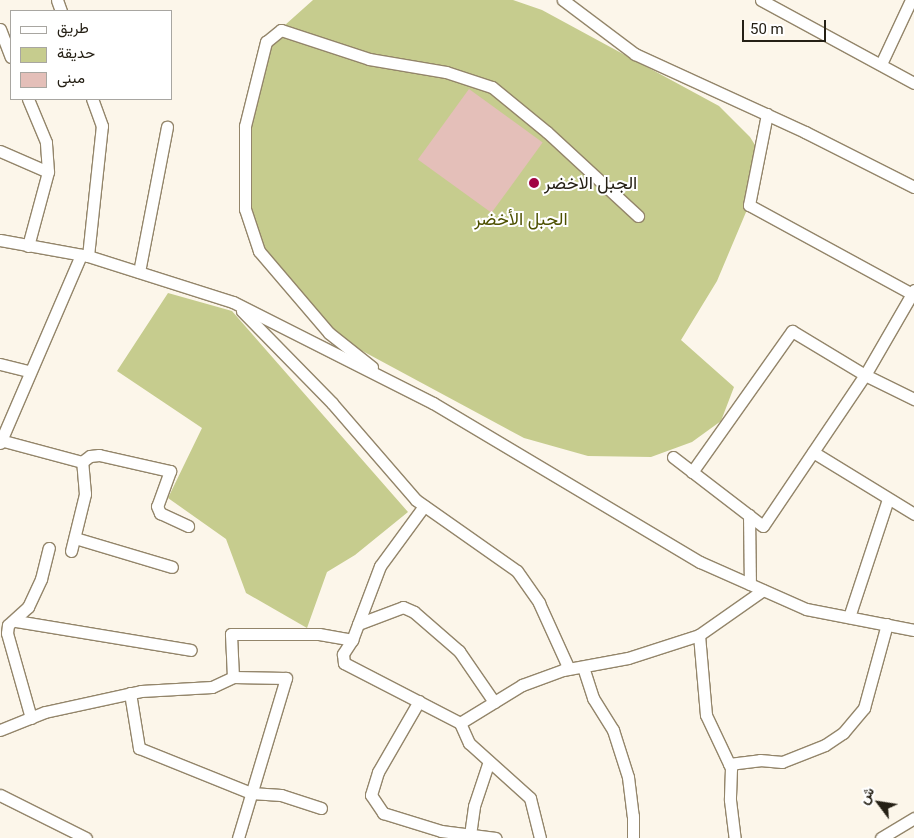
<!DOCTYPE html>
<html>
<head>
<meta charset="utf-8">
<style>
  body { margin:0 }
  #map { position:relative; width:914px; height:838px; overflow:hidden; background:#fcf6ea; font-family:Roboto,Vazirmatn,sans-serif }
  div>[style] { position:absolute }
  .green>* { inset:0; background:#c6cc8e }
  .building>* { inset:0; background:#e4bfb9; transform-origin:0 0 }
  .roads { filter:drop-shadow(1px 0 #93856a) drop-shadow(-1px 0 #93856a) drop-shadow(0 1px #93856a) drop-shadow(0 -1px #93856a) }
  .minor>* { height:11px; margin:-5.5px; padding:0 5.5px; transform-origin:5.5px; border-radius:5.5px; background:#fff }
  .dots>* { width:14px; height:14px; translate:-50% -50%; box-sizing:border-box; border:2px solid #fff; border-radius:50% }
  span { translate:-50% -50%; white-space:nowrap; text-align:center; line-height:1.15; -webkit-text-stroke:4px #fff; paint-order:stroke }
  .poi-label { font-size:18px; color:#252015 }
  .left { translate:0 -50%; text-align:left }
  .park-label { font-size:18px; color:#4d5001 }
  .legend { position:absolute; left:10px; top:10px; width:162px; height:90px; box-sizing:border-box; background:#fff; border:1px solid #a8a6a1; margin:0; padding:6px 9px; list-style:none; font-size:15px; color:#252015 }
  .legend li { display:flex; align-items:center; gap:10px; height:25px }
  .legend b { width:25px; border:1px solid #a8a6a1 }
  .north { position:absolute; left:854px; top:778px; width:50px; height:50px; -webkit-text-stroke:4px #fff; paint-order:stroke; rotate:301deg; font-size:14px; font-weight:700; line-height:20px; text-align:center; color:#252015 }
  .north::after { content:''; display:block; margin:auto; width:18px; height:22px; background:#252015; clip-path:polygon(50% 0,100% 100%,50% 72%,0 100%) }
  .scale { position:absolute; left:742px; top:20px; width:84px; height:22px; box-sizing:border-box; border:2px solid #252015; border-top:0; padding-left:6px; font-size:15px; line-height:18px; white-space:nowrap; color:#252015; -webkit-text-stroke:4px #fff; paint-order:stroke }
</style>
</head>
<body>
<div id="map">
  <div class="green">
    <i style="clip-path:polygon(313px 0,513px 0,542px 10px,719px 106px,750px 137px,760px 153px,749px 205px,717px 281px,681px 340px,734px 387px,721px 421px,692px 442px,651px 457px,588px 456px,524px 438px,329px 333px,259px 251px,245px 209px,245px 126px,266px 42px)"></i>
    <i style="clip-path:polygon(168px 293px,232px 311px,408px 512px,355px 555px,327px 572px,307px 628px,246px 593px,226px 539px,168px 498px,202px 428px,117px 371px)"></i>
  </div>
  <div class="building">
    <i style="left:469px;top:89px;width:91px;height:87px;rotate:36deg"></i>
  </div>
  <div class="roads">
    <div class="minor">
      <i style="left:57px;top:0;width:12px;rotate:70deg"></i>
      <i style="left:563px;top:0;width:90px;rotate:36.9deg"></i>
      <i style="left:635px;top:54px;width:187px;rotate:24.6deg"></i>
      <i style="left:805px;top:132px;width:122px;rotate:26.8deg"></i>
      <i style="left:761px;top:0;width:174px;rotate:28.5deg"></i>
      <i style="left:0;top:29px;width:30px;rotate:69deg"></i>
      <i style="left:881px;top:64px;width:71px;rotate:-64.9deg"></i>
      <i style="left:767px;top:114px;width:93px;rotate:101.2deg"></i>
      <i style="left:749px;top:205px;width:188px;rotate:28.6deg"></i>
      <i style="left:0;top:151px;width:52px;rotate:23.6deg"></i>
      <i style="left:0;top:240px;width:89px;rotate:10.3deg"></i>
      <i style="left:88px;top:256px;width:152px;rotate:17.6deg"></i>
      <i style="left:233px;top:302px;width:224px;rotate:26.8deg"></i>
      <i style="left:433px;top:403px;width:311px;rotate:30.8deg"></i>
      <i style="left:700px;top:562px;width:116px;rotate:23.9deg"></i>
      <i style="left:806px;top:609px;width:110px;rotate:11deg"></i>
      <i style="left:28px;top:246px;width:77px;rotate:-74.9deg"></i>
      <i style="left:48px;top:172px;width:30px;rotate:-94deg"></i>
      <i style="left:46px;top:142px;width:47px;rotate:-112.7deg"></i>
      <i style="left:88px;top:256px;width:131px;rotate:-83.9deg"></i>
      <i style="left:102px;top:126px;width:29px;rotate:-110deg"></i>
      <i style="left:139px;top:272px;width:148px;rotate:-79.1deg"></i>
      <i style="left:242px;top:311px;width:129px;rotate:45.6deg"></i>
      <i style="left:332px;top:403px;width:128px;rotate:49.1deg"></i>
      <i style="left:416px;top:500px;width:123px;rotate:35.1deg"></i>
      <i style="left:517px;top:571px;width:39px;rotate:55deg"></i>
      <i style="left:539px;top:603px;width:72px;rotate:65.6deg"></i>
      <i style="left:0;top:364px;width:30px;rotate:14deg"></i>
      <i style="left:372px;top:367px;width:55px;rotate:-141.7deg"></i>
      <i style="left:329px;top:333px;width:108px;rotate:-130.5deg"></i>
      <i style="left:259px;top:251px;width:44px;rotate:-108.4deg"></i>
      <i style="left:245px;top:209px;width:83px;rotate:-90deg"></i>
      <i style="left:245px;top:126px;width:87px;rotate:-76deg"></i>
      <i style="left:266px;top:42px;width:19px;rotate:-39deg"></i>
      <i style="left:281px;top:30px;width:93px;rotate:18.2deg"></i>
      <i style="left:369px;top:59px;width:78px;rotate:9.6deg"></i>
      <i style="left:446px;top:72px;width:48px;rotate:18.1deg"></i>
      <i style="left:492px;top:87px;width:71px;rotate:39.3deg"></i>
      <i style="left:547px;top:132px;width:124px;rotate:42.7deg"></i>
      <i style="left:0;top:440px;width:85px;rotate:15deg"></i>
      <i style="left:0;top:443px;width:205px;rotate:-66.7deg"></i>
      <i style="left:813px;top:452px;width:119px;rotate:31.5deg"></i>
      <i style="left:673px;top:457px;width:113px;rotate:37.5deg"></i>
      <i style="left:763px;top:526px;width:182px;rotate:-56deg"></i>
      <i style="left:865px;top:375px;width:98px;rotate:-60deg"></i>
      <i style="left:82px;top:462px;width:10px;rotate:-37deg"></i>
      <i style="left:90px;top:456px;width:9px;rotate:-6deg"></i>
      <i style="left:99px;top:455px;width:73px;rotate:12.7deg"></i>
      <i style="left:170px;top:471px;width:37px;rotate:110deg"></i>
      <i style="left:157px;top:506px;width:8px;rotate:67deg"></i>
      <i style="left:160px;top:513px;width:31px;rotate:25deg"></i>
      <i style="left:692px;top:472px;width:173px;rotate:-54.7deg"></i>
      <i style="left:792px;top:331px;width:85px;rotate:31.1deg"></i>
      <i style="left:865px;top:375px;width:55px;rotate:26.1deg"></i>
      <i style="left:424px;top:506px;width:74px;rotate:126.3deg"></i>
      <i style="left:380px;top:566px;width:79px;rotate:110.7deg"></i>
      <i style="left:352px;top:640px;width:17px;rotate:123deg"></i>
      <i style="left:343px;top:654px;width:9px;rotate:84deg"></i>
      <i style="left:344px;top:663px;width:131px;rotate:27.3deg"></i>
      <i style="left:460px;top:723px;width:22px;rotate:66deg"></i>
      <i style="left:469px;top:743px;width:82px;rotate:42deg"></i>
      <i style="left:530px;top:798px;width:41px;rotate:76deg"></i>
      <i style="left:749px;top:515px;width:69px;rotate:89.2deg"></i>
      <i style="left:75px;top:538px;width:101px;rotate:16.6deg"></i>
      <i style="left:71px;top:551px;width:59px;rotate:-76.2deg"></i>
      <i style="left:85px;top:494px;width:32px;rotate:-95deg"></i>
      <i style="left:849px;top:617px;width:124px;rotate:-71.7deg"></i>
      <i style="left:16px;top:621px;width:177px;rotate:9.4deg"></i>
      <i style="left:358px;top:624px;width:48px;rotate:-20.7deg"></i>
      <i style="left:403px;top:607px;width:12px;rotate:24deg"></i>
      <i style="left:414px;top:612px;width:60px;rotate:40.9deg"></i>
      <i style="left:459px;top:651px;width:62px;rotate:55.5deg"></i>
      <i style="left:699px;top:635px;width:80px;rotate:85deg"></i>
      <i style="left:706px;top:715px;width:59px;rotate:64.7deg"></i>
      <i style="left:731px;top:768px;width:32px;rotate:92deg"></i>
      <i style="left:730px;top:800px;width:38px;rotate:83deg"></i>
      <i style="left:583px;top:667px;width:33px;rotate:72deg"></i>
      <i style="left:593px;top:698px;width:38px;rotate:58deg"></i>
      <i style="left:613px;top:730px;width:49px;rotate:72.3deg"></i>
      <i style="left:628px;top:777px;width:39px;rotate:83deg"></i>
      <i style="left:633px;top:816px;width:22px;rotate:90deg"></i>
      <i style="left:233px;top:677px;width:43px;rotate:-92.7deg"></i>
      <i style="left:231px;top:634px;width:88px"></i>
      <i style="left:319px;top:634px;width:34px;rotate:10deg"></i>
      <i style="left:130px;top:693px;width:56px;rotate:80.7deg"></i>
      <i style="left:139px;top:748px;width:121px;rotate:21.9deg"></i>
      <i style="left:251px;top:793px;width:30px;rotate:4deg"></i>
      <i style="left:281px;top:795px;width:42px;rotate:18deg"></i>
      <i style="left:419px;top:701px;width:82px;rotate:120deg"></i>
      <i style="left:378px;top:772px;width:24px;rotate:107deg"></i>
      <i style="left:371px;top:795px;width:22px;rotate:56deg"></i>
      <i style="left:383px;top:813px;width:61px;rotate:17.2deg"></i>
      <i style="left:441px;top:831px;width:55px;rotate:7.3deg"></i>
      <i style="left:31px;top:718px;width:88px;rotate:-105.8deg"></i>
      <i style="left:7px;top:633px;width:8px;rotate:-83deg"></i>
      <i style="left:8px;top:625px;width:27px;rotate:-42deg"></i>
      <i style="left:28px;top:607px;width:31px;rotate:-65deg"></i>
      <i style="left:41px;top:579px;width:32px;rotate:-76deg"></i>
      <i style="left:460px;top:723px;width:73px;rotate:-31.5deg"></i>
      <i style="left:522px;top:685px;width:44px;rotate:-20.1deg"></i>
      <i style="left:563px;top:670px;width:66px;rotate:-10.5deg"></i>
      <i style="left:628px;top:658px;width:75px;rotate:-17.9deg"></i>
      <i style="left:699px;top:635px;width:78px;rotate:-35.1deg"></i>
      <i style="left:0;top:730px;width:48px;rotate:-21.8deg"></i>
      <i style="left:45px;top:712px;width:98px;rotate:-12.3deg"></i>
      <i style="left:141px;top:691px;width:71px;rotate:-3.2deg"></i>
      <i style="left:212px;top:687px;width:23px;rotate:-25deg"></i>
      <i style="left:233px;top:677px;width:53px;rotate:1.1deg"></i>
      <i style="left:286px;top:678px;width:167px;rotate:106.7deg"></i>
      <i style="left:729px;top:764px;width:31px;rotate:-7deg"></i>
      <i style="left:760px;top:760px;width:22px;rotate:5deg"></i>
      <i style="left:782px;top:762px;width:46px;rotate:-21.6deg"></i>
      <i style="left:825px;top:745px;width:22px;rotate:-34deg"></i>
      <i style="left:843px;top:733px;width:33px;rotate:-50deg"></i>
      <i style="left:864px;top:708px;width:87px;rotate:-74.7deg"></i>
      <i style="left:0;top:795px;width:96px;rotate:26.6deg"></i>
      <i style="left:470px;top:835px;width:29px;rotate:-82deg"></i>
      <i style="left:474px;top:806px;width:47px;rotate:-71.6deg"></i>
      <i style="left:881px;top:838px;width:39px;rotate:-31deg"></i>
    </div>
  </div>
  <div class="dots">
    <i style="left:534px;top:183px;background:#a10342"></i>
  </div>
  <div class="poi-label">
    <span class="left" style="left:544px;top:183px">الجبل الاخضر</span>
  </div>
  <div class="park-label">
    <span style="left:521px;top:219px">الجبل الأخضر</span>
  </div>
  <ul class="legend">
  <li><b style="height:6px;background:#fff"></b>طريق</li>
  <li><b style="height:14px;background:#c6cc8e"></b>حديقة</li>
  <li><b style="height:14px;background:#e4bfb9"></b>مبنى</li>
  </ul>
  <div class="north">ش</div>
  <div class="scale">50 m</div>
</div>
</body>
</html>
